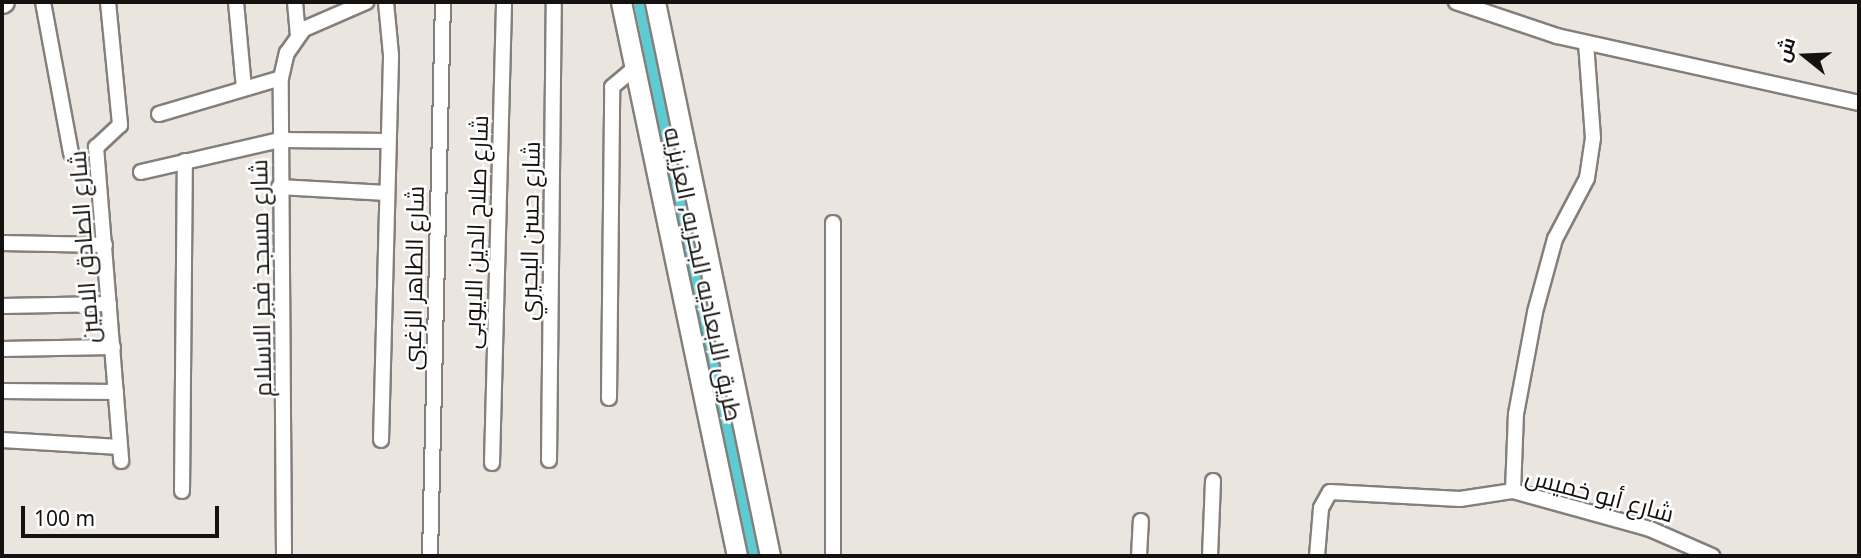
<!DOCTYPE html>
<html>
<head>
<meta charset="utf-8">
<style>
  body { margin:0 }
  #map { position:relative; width:1861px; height:558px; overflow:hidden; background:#eae5df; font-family:"Noto Sans",Cairo,sans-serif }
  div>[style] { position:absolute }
  .canal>* { height:14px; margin:-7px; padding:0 7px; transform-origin:7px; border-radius:7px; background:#5dcbd1 }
  .roads { filter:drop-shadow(2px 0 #847f7a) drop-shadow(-2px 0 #847f7a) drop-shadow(0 2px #847f7a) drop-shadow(0 -2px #847f7a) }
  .minor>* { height:14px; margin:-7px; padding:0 7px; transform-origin:7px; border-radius:7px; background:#fff }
  .tertiary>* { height:19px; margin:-9.5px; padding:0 9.5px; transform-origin:9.5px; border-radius:9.5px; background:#fff }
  span { translate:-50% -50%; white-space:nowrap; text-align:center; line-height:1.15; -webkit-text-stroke:5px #fff; paint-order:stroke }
  .street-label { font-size:24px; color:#131210 }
  .frame { position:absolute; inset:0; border:4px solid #131210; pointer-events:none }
  .north { position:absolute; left:1770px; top:21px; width:70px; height:70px; -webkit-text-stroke:5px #fff; paint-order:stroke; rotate:288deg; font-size:19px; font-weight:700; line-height:28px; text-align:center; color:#131210 }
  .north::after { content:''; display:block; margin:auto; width:24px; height:32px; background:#131210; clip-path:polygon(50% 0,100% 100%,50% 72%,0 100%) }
  .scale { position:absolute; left:21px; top:506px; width:198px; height:32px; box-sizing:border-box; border:4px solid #131210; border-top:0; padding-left:9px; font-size:21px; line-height:24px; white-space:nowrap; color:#131210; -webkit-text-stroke:5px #fff; paint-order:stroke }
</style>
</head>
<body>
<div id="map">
  <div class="canal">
    <i style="left:641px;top:2px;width:565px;rotate:78.57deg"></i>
  </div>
  <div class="roads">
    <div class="minor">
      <i style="left:43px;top:2px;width:154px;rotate:79.5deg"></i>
      <i style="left:108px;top:2px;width:124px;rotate:84.4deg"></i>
      <i style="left:120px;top:125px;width:33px;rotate:137deg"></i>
      <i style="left:96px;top:147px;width:315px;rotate:85.4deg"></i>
      <i style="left:236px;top:2px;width:87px;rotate:84.7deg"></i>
      <i style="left:295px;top:2px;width:32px;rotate:85deg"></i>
      <i style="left:1456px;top:2px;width:107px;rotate:18.6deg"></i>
      <i style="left:1557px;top:36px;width:309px;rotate:12.5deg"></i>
      <i style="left:159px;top:114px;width:127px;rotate:-16.4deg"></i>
      <i style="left:141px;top:172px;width:143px;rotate:-13deg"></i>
      <i style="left:280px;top:140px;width:108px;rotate:0.5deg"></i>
      <i style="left:279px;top:187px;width:108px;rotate:3.2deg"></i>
      <i style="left:833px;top:223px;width:333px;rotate:90deg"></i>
      <i style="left:2px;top:243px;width:103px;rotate:1.1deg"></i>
      <i style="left:2px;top:306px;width:107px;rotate:-1.1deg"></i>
      <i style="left:2px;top:349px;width:111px;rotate:-1deg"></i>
      <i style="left:2px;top:391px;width:114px;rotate:0.5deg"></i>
      <i style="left:609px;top:398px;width:311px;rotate:-89.4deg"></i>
      <i style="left:612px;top:87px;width:31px;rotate:-40deg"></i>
      <i style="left:2px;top:440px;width:118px;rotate:3.4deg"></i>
      <i style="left:381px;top:440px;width:385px;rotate:-88.5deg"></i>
      <i style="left:391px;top:55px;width:53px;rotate:-95.4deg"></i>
      <i style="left:549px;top:460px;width:458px;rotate:-89.4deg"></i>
      <i style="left:492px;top:463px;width:461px;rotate:-88.5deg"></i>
      <i style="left:182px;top:491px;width:330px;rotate:-89.5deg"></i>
      <i style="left:1513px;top:491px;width:77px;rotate:-87.8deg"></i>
      <i style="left:1516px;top:414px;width:104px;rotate:-79.4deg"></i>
      <i style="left:1535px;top:312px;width:76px;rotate:-74.7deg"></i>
      <i style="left:1555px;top:239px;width:69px;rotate:-62.3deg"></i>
      <i style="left:1587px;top:178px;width:40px;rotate:-81.5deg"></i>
      <i style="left:1593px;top:138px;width:95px;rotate:-94.2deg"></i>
      <i style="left:284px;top:556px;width:478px;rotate:-90.4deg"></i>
      <i style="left:281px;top:78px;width:26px;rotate:-77deg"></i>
      <i style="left:287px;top:53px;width:29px;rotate:-55deg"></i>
      <i style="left:304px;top:29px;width:68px;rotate:-23.5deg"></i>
      <i style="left:430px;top:556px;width:554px;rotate:-88.66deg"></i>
      <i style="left:1139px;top:556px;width:35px;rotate:-87deg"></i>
      <i style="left:1210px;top:556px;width:75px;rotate:-87.7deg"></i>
      <i style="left:1317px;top:556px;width:48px;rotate:-85.2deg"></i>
      <i style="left:1321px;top:508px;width:18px;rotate:-61deg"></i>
      <i style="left:1330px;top:492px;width:130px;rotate:3.1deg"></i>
      <i style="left:1460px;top:499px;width:54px;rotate:-8.6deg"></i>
      <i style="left:1513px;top:491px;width:142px;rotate:15.5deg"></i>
      <i style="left:1650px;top:529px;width:68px;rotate:23.5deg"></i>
    </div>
    <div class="tertiary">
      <i style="left:621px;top:2px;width:566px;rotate:78.17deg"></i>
      <i style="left:655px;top:2px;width:566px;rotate:78.27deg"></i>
      <i style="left:2px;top:3px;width:2px;rotate:-27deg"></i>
    </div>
  </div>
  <div class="street-label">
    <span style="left:529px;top:231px;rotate:-89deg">شارع حسن البحيري</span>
    <span style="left:475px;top:232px;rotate:-88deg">شارع صلاح الدين الايوبى</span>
    <span style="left:83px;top:247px;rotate:-94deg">شارع الصادق الامين</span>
    <span style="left:704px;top:274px;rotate:78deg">طريق الابعاديه البحريه, العزيزيه</span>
    <span style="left:260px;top:278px;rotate:-91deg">شارع مسجد فجر الاسلام</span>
    <span style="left:413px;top:278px;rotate:-89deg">شارع الطاهر الزغبى</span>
    <span style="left:1600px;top:494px;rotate:15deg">شارع أبو خميس</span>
  </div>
  <div class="frame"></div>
  <div class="north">ش</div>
  <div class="scale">100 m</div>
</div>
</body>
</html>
